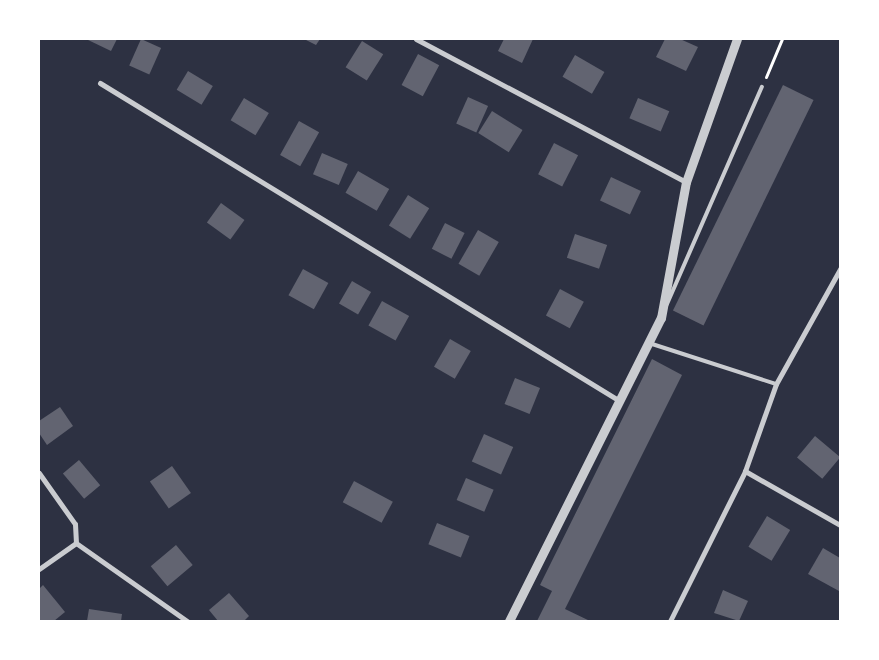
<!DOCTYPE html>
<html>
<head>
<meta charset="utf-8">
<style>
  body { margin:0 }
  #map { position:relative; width:879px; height:660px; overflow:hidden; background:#2d3142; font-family:Manrope,sans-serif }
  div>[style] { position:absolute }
  .building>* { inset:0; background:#626471; transform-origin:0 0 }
  .path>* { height:3px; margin:-1.5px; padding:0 1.5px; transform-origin:1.5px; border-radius:1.5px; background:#fff }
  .service>* { height:4px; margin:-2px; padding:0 2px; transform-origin:2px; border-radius:2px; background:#caccd0 }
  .minor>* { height:5px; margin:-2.5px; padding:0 2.5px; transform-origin:2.5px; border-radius:2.5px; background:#caccd0 }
  .tertiary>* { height:9px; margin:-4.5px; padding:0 4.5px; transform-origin:4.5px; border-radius:4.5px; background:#caccd0 }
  span { translate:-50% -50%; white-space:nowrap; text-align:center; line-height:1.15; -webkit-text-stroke:4px #fff; paint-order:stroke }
  .frame { position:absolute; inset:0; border:40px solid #fff; pointer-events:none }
</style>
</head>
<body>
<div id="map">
  <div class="building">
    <i style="clip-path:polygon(86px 39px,117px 39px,111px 51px)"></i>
    <i style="left:141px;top:39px;width:22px;height:29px;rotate:24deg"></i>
    <i style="clip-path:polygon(304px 39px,320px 39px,316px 45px)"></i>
    <i style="clip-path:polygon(504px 39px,533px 39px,522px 63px,498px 51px)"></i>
    <i style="clip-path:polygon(665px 39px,680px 39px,698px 47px,686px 71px,656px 57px)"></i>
    <i style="left:362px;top:41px;width:25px;height:31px;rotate:32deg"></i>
    <i style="left:418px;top:54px;width:24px;height:35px;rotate:28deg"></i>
    <i style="left:575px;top:55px;width:34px;height:25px;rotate:30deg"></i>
    <i style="left:188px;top:71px;width:29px;height:22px;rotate:31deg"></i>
    <i style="left:783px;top:85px;width:34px;height:251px;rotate:26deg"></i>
    <i style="left:468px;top:97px;width:22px;height:29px;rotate:24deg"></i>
    <i style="left:244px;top:98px;width:29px;height:26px;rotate:31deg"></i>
    <i style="left:638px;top:98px;width:34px;height:22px;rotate:23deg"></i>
    <i style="left:492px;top:111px;width:36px;height:26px;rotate:32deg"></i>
    <i style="left:299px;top:121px;width:23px;height:39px;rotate:29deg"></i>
    <i style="left:554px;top:143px;width:27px;height:35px;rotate:27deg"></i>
    <i style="left:322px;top:153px;width:28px;height:23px;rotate:23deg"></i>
    <i style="left:358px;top:171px;width:36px;height:25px;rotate:30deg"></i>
    <i style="left:611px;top:177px;width:33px;height:26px;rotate:25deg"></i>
    <i style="left:408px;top:195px;width:25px;height:36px;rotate:32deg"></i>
    <i style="left:221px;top:203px;width:29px;height:24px;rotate:36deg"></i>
    <i style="left:445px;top:223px;width:22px;height:29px;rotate:27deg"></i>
    <i style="left:478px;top:230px;width:24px;height:39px;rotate:30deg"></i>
    <i style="left:575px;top:234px;width:34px;height:25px;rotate:19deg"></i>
    <i style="left:303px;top:269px;width:29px;height:30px;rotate:29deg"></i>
    <i style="left:352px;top:281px;width:22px;height:26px;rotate:30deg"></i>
    <i style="left:560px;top:289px;width:27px;height:30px;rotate:28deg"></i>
    <i style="left:382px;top:301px;width:31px;height:28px;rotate:29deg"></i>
    <i style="left:450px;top:339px;width:24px;height:32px;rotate:30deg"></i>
    <i style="clip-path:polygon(652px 359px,682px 375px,565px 609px,590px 621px,537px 621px,552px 591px,540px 585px)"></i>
    <i style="left:515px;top:378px;width:27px;height:28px;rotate:22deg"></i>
    <i style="clip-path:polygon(60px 407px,73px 426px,47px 445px,39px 433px,39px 421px)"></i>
    <i style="left:484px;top:434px;width:32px;height:30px;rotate:24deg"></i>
    <i style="left:815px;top:436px;width:33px;height:28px;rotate:40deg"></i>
    <i style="left:79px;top:460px;width:33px;height:21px;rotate:50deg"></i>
    <i style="left:172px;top:466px;width:33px;height:27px;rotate:55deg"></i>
    <i style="left:466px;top:478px;width:30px;height:24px;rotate:23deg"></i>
    <i style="left:354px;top:481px;width:44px;height:24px;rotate:28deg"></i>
    <i style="left:767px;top:516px;width:27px;height:36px;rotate:31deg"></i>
    <i style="left:437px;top:523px;width:35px;height:23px;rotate:22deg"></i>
    <i style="left:176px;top:545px;width:26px;height:33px;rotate:50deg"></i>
    <i style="clip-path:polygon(823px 548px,840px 558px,839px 591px,808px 574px)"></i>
    <i style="clip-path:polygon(43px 585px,65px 612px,54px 621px,39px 621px,39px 589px)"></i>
    <i style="clip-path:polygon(723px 590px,748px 601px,739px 621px,714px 613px)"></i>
    <i style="clip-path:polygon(229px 593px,249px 616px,244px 621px,218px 621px,209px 610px)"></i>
    <i style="clip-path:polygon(89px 609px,122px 614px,121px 621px,87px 621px)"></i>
  </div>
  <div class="path">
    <i style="left:766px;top:77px;width:41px;rotate:-67.2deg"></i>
  </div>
  <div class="service">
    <i style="left:667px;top:304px;width:237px;rotate:-66.4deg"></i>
    <i style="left:649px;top:343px;width:133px;rotate:17.9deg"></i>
  </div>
  <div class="minor">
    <i style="left:416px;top:39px;width:306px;rotate:27.9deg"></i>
    <i style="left:100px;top:83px;width:610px;rotate:31.45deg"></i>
    <i style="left:745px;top:471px;width:109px;rotate:29.6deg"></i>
    <i style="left:39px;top:473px;width:62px;rotate:54.8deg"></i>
    <i style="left:75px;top:524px;width:19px;rotate:87deg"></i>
    <i style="left:76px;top:543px;width:136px;rotate:35.1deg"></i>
    <i style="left:39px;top:569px;width:45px;rotate:-35.1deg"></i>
    <i style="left:670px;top:621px;width:168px;rotate:-63.4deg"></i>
    <i style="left:745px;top:471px;width:92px;rotate:-70.4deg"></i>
    <i style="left:776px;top:384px;width:132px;rotate:-60.9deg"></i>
  </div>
  <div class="tertiary">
    <i style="left:509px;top:621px;width:339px;rotate:-63.4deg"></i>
    <i style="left:661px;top:318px;width:138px;rotate:-79.6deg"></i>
    <i style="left:686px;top:182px;width:152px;rotate:-70.4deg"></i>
  </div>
  <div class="frame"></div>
</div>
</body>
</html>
